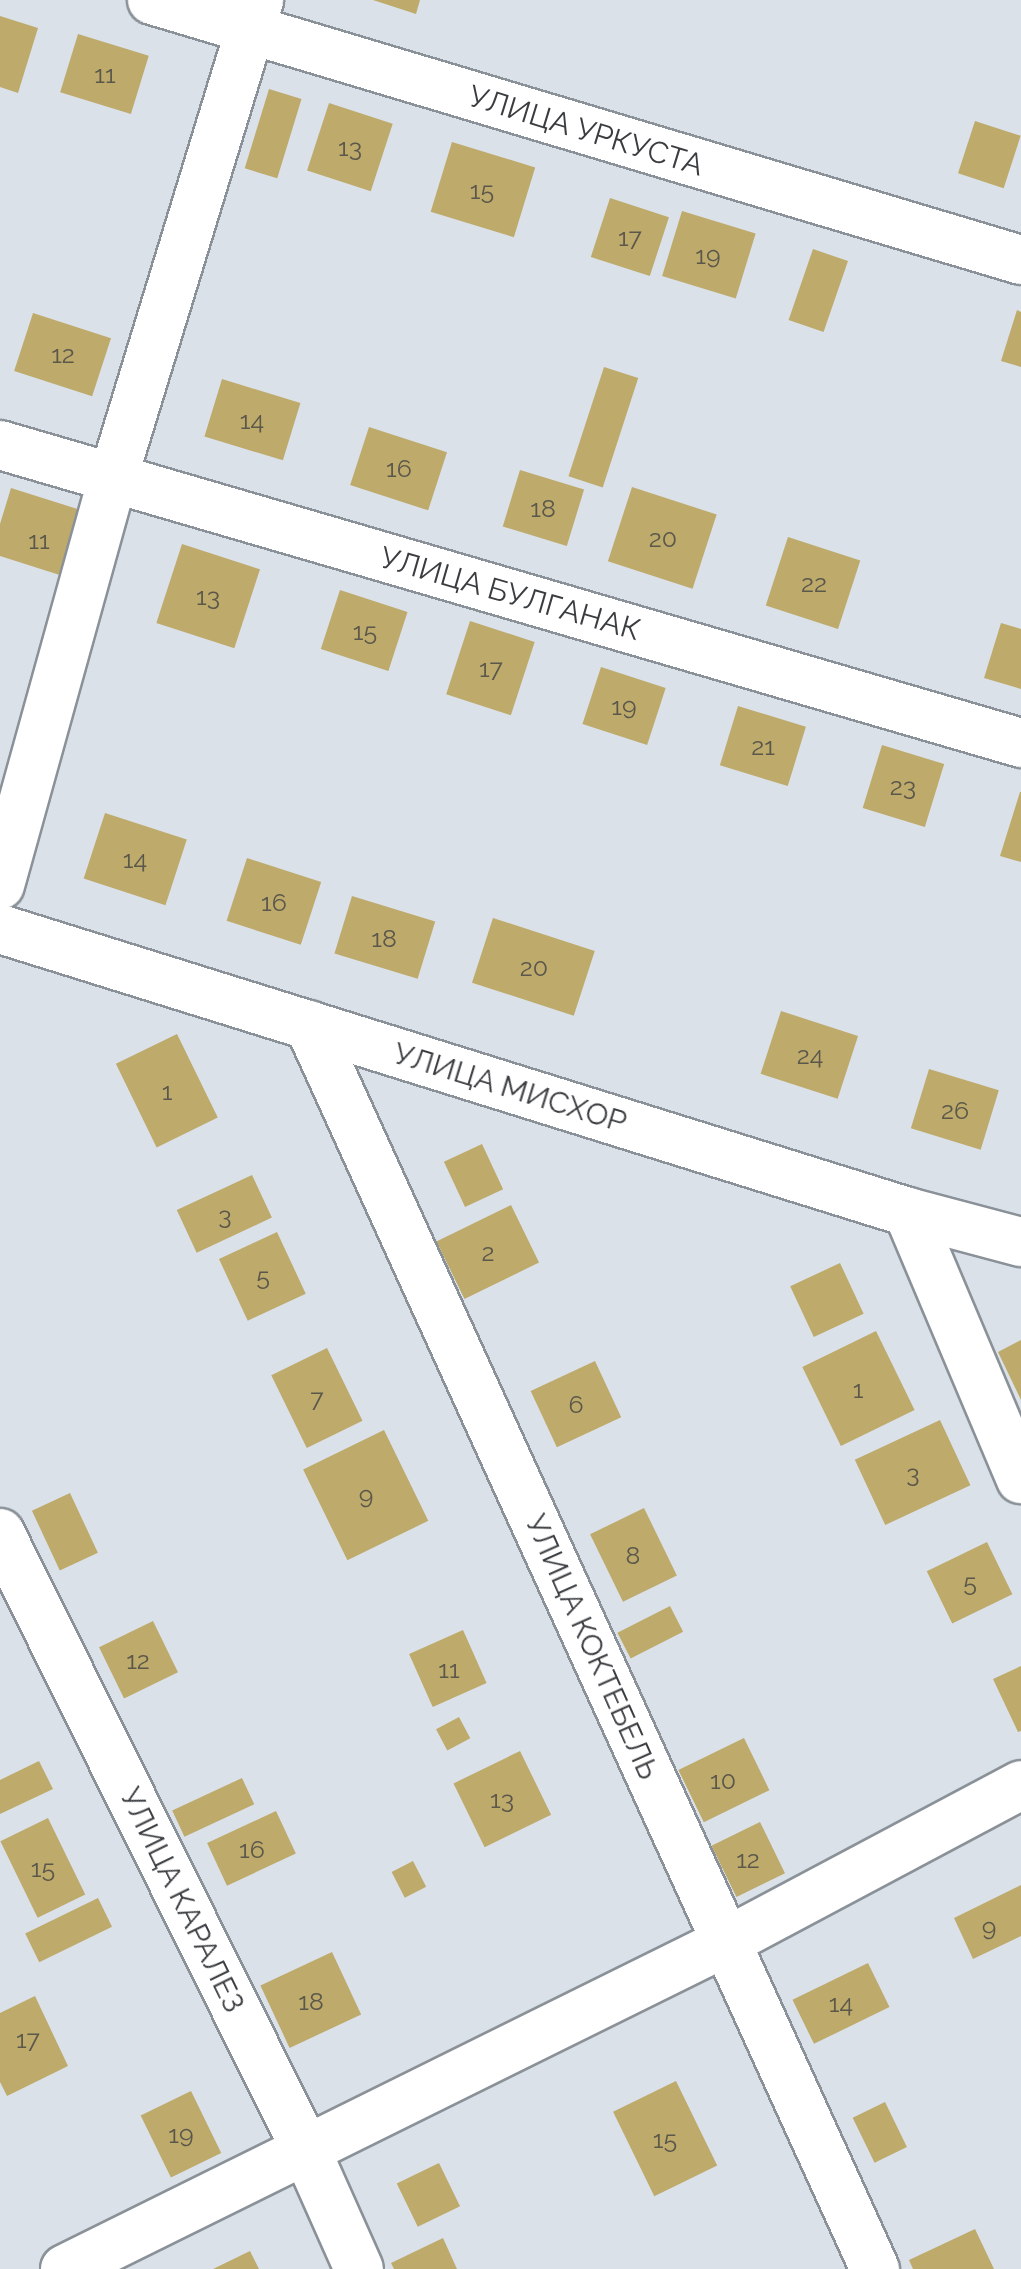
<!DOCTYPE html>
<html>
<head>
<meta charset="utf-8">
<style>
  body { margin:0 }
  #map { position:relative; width:1021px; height:2269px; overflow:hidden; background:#dae1e9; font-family:Raleway,sans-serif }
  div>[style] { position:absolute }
  .building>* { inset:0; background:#beaa6b; transform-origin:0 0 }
  .roads { filter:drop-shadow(2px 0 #8a9198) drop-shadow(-2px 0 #8a9198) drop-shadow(0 2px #8a9198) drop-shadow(0 -2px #8a9198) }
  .minor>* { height:48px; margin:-24px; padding:0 24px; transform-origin:24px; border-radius:24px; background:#fff }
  span { translate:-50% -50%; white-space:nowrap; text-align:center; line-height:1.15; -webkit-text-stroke:9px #fff; paint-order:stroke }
  .number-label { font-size:25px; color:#5b584b }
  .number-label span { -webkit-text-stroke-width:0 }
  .street-label { font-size:30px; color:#3a3d40 }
</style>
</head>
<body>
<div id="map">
  <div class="building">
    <i style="clip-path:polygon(373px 0,420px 0,416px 14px)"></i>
    <i style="clip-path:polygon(0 16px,38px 28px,18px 93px,0 87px)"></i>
    <i style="left:78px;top:34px;width:74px;height:61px;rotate:17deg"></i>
    <i style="left:269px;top:89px;width:34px;height:83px;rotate:17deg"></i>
    <i style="left:329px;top:103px;width:67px;height:71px;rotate:18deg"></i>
    <i style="left:975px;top:121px;width:48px;height:55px;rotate:18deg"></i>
    <i style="left:452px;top:142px;width:87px;height:73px;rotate:17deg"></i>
    <i style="left:610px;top:198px;width:62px;height:62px;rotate:18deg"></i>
    <i style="left:682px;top:211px;width:77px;height:68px;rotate:17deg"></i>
    <i style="left:813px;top:249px;width:37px;height:75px;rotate:19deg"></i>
    <i style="clip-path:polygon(1017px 310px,1021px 312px,1021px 367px,1001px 361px)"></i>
    <i style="left:33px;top:313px;width:82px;height:61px;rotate:18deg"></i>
    <i style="left:604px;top:367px;width:36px;height:115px;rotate:18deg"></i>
    <i style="left:222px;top:379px;width:82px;height:60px;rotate:17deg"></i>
    <i style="left:369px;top:427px;width:82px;height:61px;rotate:18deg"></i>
    <i style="left:520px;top:470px;width:67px;height:59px;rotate:17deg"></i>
    <i style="left:632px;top:487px;width:89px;height:78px;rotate:18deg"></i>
    <i style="clip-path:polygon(11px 488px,87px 512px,66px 577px,0 556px,0 524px)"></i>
    <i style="left:788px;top:537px;width:76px;height:72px;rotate:18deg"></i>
    <i style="left:182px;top:544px;width:82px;height:83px;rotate:18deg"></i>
    <i style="left:340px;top:590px;width:71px;height:62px;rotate:18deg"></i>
    <i style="left:470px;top:621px;width:68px;height:77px;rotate:18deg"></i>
    <i style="clip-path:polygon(1001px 623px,1021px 629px,1021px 689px,984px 678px)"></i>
    <i style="left:601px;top:667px;width:68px;height:60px;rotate:18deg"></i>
    <i style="left:738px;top:706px;width:71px;height:62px;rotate:17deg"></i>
    <i style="left:882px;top:745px;width:65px;height:66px;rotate:17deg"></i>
    <i style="clip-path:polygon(1020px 792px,1021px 792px,1021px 862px,1000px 856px)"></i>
    <i style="left:105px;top:813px;width:86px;height:69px;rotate:18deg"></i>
    <i style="left:247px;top:858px;width:78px;height:66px;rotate:18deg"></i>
    <i style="left:352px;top:896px;width:87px;height:60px;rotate:17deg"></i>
    <i style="left:493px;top:918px;width:107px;height:68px;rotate:18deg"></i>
    <i style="left:781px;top:1011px;width:81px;height:66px;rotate:18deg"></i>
    <i style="left:177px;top:1034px;width:93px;height:68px;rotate:64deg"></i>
    <i style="left:929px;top:1069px;width:73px;height:62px;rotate:17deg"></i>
    <i style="left:482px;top:1144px;width:50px;height:42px;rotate:65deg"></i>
    <i style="left:252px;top:1175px;width:47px;height:83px;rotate:65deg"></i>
    <i style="left:511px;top:1205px;width:64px;height:83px;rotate:64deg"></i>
    <i style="left:277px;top:1232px;width:68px;height:64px;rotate:65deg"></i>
    <i style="left:840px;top:1263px;width:56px;height:55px;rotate:65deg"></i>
    <i style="left:876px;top:1331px;width:88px;height:82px;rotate:64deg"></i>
    <i style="clip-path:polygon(1021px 1340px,1021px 1400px,998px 1352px)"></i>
    <i style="left:327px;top:1348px;width:81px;height:62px;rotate:64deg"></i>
    <i style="left:595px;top:1361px;width:62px;height:71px;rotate:65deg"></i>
    <i style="left:940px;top:1420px;width:72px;height:94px;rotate:65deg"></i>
    <i style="left:384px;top:1430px;width:101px;height:90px;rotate:64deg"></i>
    <i style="left:70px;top:1493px;width:66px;height:42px;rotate:65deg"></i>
    <i style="left:644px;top:1508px;width:75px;height:60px;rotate:64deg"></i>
    <i style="left:987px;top:1542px;width:58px;height:67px;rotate:64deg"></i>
    <i style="left:670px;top:1606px;width:29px;height:59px;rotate:63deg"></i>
    <i style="left:153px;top:1621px;width:57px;height:60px;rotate:64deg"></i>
    <i style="left:463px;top:1630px;width:58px;height:59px;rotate:66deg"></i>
    <i style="clip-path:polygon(1021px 1666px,1021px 1731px,1018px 1732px,993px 1679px)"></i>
    <i style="left:459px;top:1717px;width:24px;height:26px;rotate:62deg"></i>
    <i style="left:744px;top:1738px;width:58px;height:73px;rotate:64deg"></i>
    <i style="left:520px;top:1751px;width:71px;height:74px;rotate:64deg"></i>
    <i style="clip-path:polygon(39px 1761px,53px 1789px,0 1814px,0 1780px)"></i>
    <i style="left:242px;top:1778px;width:29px;height:77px;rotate:65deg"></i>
    <i style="left:276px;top:1811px;width:47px;height:76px;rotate:65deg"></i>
    <i style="left:48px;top:1818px;width:85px;height:53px;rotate:64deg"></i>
    <i style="left:760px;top:1822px;width:57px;height:54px;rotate:64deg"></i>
    <i style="left:413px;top:1861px;width:29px;height:24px;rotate:63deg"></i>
    <i style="clip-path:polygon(1021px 1885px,1021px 1936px,973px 1959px,954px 1918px)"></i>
    <i style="left:98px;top:1898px;width:32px;height:81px;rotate:64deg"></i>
    <i style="left:332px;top:1952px;width:69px;height:79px;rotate:65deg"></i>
    <i style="left:868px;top:1963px;width:49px;height:84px;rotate:64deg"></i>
    <i style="clip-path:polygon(35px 1996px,68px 2066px,7px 2096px,0 2082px,0 2013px)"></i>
    <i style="left:676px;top:2081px;width:94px;height:70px;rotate:64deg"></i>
    <i style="left:191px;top:2091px;width:69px;height:56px;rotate:64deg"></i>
    <i style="left:885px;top:2102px;width:50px;height:36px;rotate:64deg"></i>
    <i style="left:439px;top:2163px;width:48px;height:47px;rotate:64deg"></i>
    <i style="clip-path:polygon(975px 2229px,994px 2269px,913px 2269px,909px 2260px)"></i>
    <i style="clip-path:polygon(443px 2238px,457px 2269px,394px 2269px,391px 2263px)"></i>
    <i style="clip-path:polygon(250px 2251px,259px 2269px,213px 2269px)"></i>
  </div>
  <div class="roads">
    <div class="minor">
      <i style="left:152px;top:0;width:907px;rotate:16.66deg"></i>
      <i style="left:0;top:445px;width:1064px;rotate:16.27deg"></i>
      <i style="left:0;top:885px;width:422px;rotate:-74.5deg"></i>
      <i style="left:113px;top:478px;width:500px;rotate:-73deg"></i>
      <i style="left:0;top:929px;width:951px;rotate:17.31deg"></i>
      <i style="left:908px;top:1212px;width:117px;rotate:14.9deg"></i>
      <i style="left:309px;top:1025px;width:1367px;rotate:65.54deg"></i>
      <i style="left:908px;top:1212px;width:290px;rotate:67.1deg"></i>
      <i style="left:0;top:1533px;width:689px;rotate:63.62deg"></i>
      <i style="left:306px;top:2150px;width:130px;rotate:66deg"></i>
      <i style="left:65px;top:2269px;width:737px;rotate:-26.32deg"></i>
      <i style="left:726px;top:1942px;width:334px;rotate:-28deg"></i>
    </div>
  </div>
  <div class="number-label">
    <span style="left:105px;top:74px">11</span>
    <span style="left:350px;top:147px">13</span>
    <span style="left:482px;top:190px">15</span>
    <span style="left:630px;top:237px">17</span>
    <span style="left:708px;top:255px">19</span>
    <span style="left:63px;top:354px">12</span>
    <span style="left:252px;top:420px">14</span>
    <span style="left:399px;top:468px">16</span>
    <span style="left:543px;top:508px">18</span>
    <span style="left:663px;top:538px">20</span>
    <span style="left:39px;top:540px">11</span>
    <span style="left:814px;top:583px">22</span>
    <span style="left:208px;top:596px">13</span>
    <span style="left:365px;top:631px">15</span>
    <span style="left:491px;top:668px">17</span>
    <span style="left:624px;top:706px">19</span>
    <span style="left:763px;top:746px">21</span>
    <span style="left:903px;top:786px">23</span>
    <span style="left:135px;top:859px">14</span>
    <span style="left:274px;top:902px">16</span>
    <span style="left:384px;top:938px">18</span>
    <span style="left:534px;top:967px">20</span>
    <span style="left:810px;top:1055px">24</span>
    <span style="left:167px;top:1091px">1</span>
    <span style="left:955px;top:1110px">26</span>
    <span style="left:225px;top:1215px">3</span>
    <span style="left:488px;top:1252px">2</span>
    <span style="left:263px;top:1276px">5</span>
    <span style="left:858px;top:1389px">1</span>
    <span style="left:317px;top:1398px">7</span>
    <span style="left:576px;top:1404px">6</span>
    <span style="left:913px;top:1473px">3</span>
    <span style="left:366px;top:1495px">9</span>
    <span style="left:633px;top:1555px">8</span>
    <span style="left:970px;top:1582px">5</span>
    <span style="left:138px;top:1660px">12</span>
    <span style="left:449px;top:1669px">11</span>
    <span style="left:723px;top:1780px">10</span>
    <span style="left:502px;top:1799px">13</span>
    <span style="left:252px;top:1849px">16</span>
    <span style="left:748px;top:1859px">12</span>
    <span style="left:43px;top:1868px">15</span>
    <span style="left:989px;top:1927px">9</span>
    <span style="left:311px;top:2001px">18</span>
    <span style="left:841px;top:2003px">14</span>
    <span style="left:28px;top:2039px">17</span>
    <span style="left:181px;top:2134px">19</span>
    <span style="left:665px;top:2139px">15</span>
  </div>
  <div class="street-label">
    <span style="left:586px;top:131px;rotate:17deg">УЛИЦА УРКУСТА</span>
    <span style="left:510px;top:594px;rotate:16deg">УЛИЦА БУЛГАНАК</span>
    <span style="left:510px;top:1088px;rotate:17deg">УЛИЦА МИСХОР</span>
    <span style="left:592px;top:1647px;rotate:66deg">УЛИЦА КОКТЕБЕЛЬ</span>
    <span style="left:182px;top:1900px;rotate:64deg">УЛИЦА КАРАЛЕЗ</span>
  </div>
</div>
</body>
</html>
